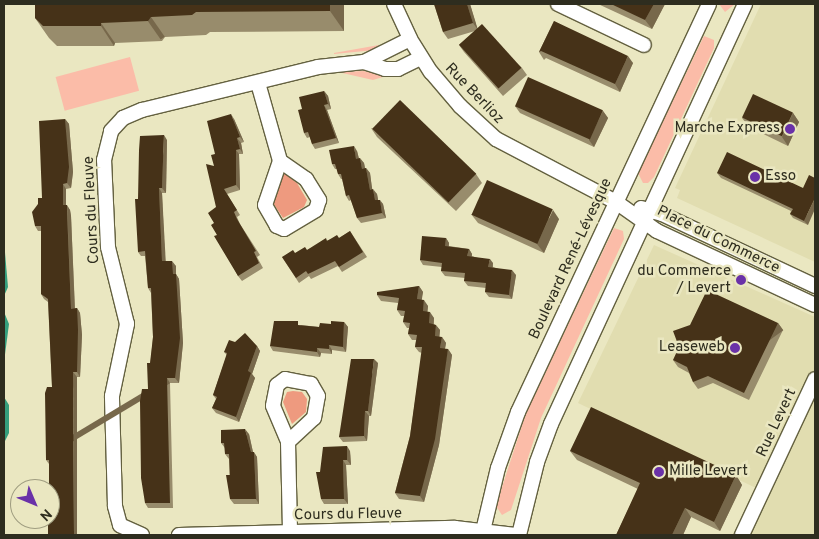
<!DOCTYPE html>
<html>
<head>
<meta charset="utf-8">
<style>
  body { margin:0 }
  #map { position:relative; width:819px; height:539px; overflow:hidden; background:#eae7c1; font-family:Overpass,sans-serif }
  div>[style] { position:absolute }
  .built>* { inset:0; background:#e1ddb0 }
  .green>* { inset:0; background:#fbbca8; transform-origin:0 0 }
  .forest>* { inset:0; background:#ee9a7f }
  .water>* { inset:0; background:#359f7d }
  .roads { filter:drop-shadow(1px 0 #646140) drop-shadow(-1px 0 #646140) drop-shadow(0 1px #646140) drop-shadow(0 -1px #646140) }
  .minor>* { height:14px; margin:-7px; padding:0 7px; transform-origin:7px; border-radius:7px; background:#fff }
  .wall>* { inset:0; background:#988c6c }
  .shaded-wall>* { inset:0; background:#77684b; transform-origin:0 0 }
  .building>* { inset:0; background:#463218; transform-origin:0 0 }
  .dots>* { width:14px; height:14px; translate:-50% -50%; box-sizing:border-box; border:2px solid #eae7c1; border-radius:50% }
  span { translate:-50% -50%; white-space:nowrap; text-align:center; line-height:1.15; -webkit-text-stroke:5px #eae7c1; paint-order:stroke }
  .street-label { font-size:15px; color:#2e2d1f }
  .poi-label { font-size:15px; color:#2e2d1f }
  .right { translate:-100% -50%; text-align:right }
  .left { translate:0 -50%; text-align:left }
  .frame { position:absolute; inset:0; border:5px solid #2e2d1f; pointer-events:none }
  .north { position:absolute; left:10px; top:479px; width:50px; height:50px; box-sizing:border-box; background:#eae7c1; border:1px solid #9f9d80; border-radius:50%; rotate:135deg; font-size:14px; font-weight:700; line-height:20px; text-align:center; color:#2e2d1f }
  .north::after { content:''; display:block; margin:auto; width:18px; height:22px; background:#6a31a8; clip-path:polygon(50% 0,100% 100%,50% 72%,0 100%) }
</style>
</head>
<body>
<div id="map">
  <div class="built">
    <i style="clip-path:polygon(761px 4px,815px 4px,815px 262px,677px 198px,680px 190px,675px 188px)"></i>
    <i style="clip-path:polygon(654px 245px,815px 317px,815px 535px,733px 535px,756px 488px,578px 403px)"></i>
  </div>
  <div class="green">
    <i style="clip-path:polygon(719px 4px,735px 4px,725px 12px)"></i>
    <i style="clip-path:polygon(704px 36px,714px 40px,714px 48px,654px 177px,648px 183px,643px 183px,638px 173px)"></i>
    <i style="clip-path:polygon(379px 45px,375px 50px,334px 54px,334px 53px)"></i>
    <i style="left:130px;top:57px;width:35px;height:77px;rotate:75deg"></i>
    <i style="clip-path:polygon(364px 71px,386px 76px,373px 80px,338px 72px)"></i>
    <i style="clip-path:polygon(614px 228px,623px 231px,624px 239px,541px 418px,511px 510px,502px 515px,496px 506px,526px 413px)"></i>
  </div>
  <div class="forest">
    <i style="clip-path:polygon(284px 173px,297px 183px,307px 200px,304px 207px,283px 218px,273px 203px)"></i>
    <i style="clip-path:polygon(293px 391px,302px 392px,307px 399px,306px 412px,292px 424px,283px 402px,287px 392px)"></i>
  </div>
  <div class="water">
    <i style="clip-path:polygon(4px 241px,8px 287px,4px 296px)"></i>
    <i style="clip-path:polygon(4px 312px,9px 324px,4px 362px)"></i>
    <i style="clip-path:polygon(4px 397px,9px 405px,9px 433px,4px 443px)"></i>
  </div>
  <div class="roads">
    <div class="minor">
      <i style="left:394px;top:4px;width:38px;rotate:65deg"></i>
      <i style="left:410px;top:39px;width:39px;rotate:58deg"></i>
      <i style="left:431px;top:72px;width:45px;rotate:49.5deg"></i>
      <i style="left:460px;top:106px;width:49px;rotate:42.5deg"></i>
      <i style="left:496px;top:139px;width:136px;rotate:27.7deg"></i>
      <i style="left:616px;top:202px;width:50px;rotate:35.3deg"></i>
      <i style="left:657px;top:231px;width:174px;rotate:25.1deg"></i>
      <i style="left:558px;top:4px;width:95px;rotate:25.5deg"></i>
      <i style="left:364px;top:62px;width:51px;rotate:-26.6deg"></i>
      <i style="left:258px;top:83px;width:81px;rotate:74.2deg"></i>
      <i style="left:280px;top:161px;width:32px;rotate:35deg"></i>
      <i style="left:306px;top:179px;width:25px;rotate:58deg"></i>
      <i style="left:319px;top:200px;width:10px;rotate:107deg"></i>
      <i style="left:316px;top:210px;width:37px;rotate:149deg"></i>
      <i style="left:284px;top:229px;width:8px;rotate:-157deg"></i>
      <i style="left:277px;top:226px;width:24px;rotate:-120deg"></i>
      <i style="left:265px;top:205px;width:46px;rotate:-71.2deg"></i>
      <i style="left:641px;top:208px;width:22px;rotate:16deg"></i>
      <i style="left:662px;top:214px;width:169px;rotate:25.2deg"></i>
      <i style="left:288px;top:442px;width:35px;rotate:-43deg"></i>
      <i style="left:314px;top:418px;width:22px;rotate:-80deg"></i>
      <i style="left:318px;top:396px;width:14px;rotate:-120deg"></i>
      <i style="left:311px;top:384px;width:26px;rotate:-169deg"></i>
      <i style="left:285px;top:379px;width:10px;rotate:143deg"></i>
      <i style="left:277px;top:385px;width:21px;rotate:101deg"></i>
      <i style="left:273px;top:406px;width:39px;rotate:67deg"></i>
      <i style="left:288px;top:442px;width:90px;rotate:88.7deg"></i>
      <i style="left:142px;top:535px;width:24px;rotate:-156deg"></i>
      <i style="left:120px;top:525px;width:20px;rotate:-105deg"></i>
      <i style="left:115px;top:506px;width:110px;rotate:-91.6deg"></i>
      <i style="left:112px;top:396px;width:74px;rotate:-78.2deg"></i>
      <i style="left:127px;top:324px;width:79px;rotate:-103.9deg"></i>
      <i style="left:108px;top:247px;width:87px;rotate:-92.6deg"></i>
      <i style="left:104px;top:160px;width:30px;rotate:-76deg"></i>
      <i style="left:111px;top:131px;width:18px;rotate:-47deg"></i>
      <i style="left:123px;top:118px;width:21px;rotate:-23deg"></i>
      <i style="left:142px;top:110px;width:181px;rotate:-13.7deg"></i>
      <i style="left:318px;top:67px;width:46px;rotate:-6.2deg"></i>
      <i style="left:364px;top:62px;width:22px;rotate:18deg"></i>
      <i style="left:385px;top:69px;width:13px"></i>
      <i style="left:398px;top:69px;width:25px;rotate:-26deg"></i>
      <i style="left:179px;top:535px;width:276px;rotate:-1.5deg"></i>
      <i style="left:455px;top:528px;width:61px;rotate:6.5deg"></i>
      <i style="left:482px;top:535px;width:69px;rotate:-76.6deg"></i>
      <i style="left:498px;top:468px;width:59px;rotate:-70.3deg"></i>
      <i style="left:518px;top:412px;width:450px;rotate:-64.9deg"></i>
      <i style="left:519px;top:535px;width:75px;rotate:-76.1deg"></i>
      <i style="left:537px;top:462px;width:40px;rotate:-69.8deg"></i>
      <i style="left:551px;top:424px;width:463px;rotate:-65.2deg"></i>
      <i style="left:742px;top:535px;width:172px;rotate:-64.9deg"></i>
    </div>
  </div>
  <div class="wall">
    <i style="clip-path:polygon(35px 4px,344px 4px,344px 31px,210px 32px,206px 35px,165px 37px,162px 41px,115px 43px,114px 46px,57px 46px,49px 38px,35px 18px)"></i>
    <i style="clip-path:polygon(434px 4px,470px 4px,477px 28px,522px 68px,527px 75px,503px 96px,464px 52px,459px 45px,475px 31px,448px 39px,443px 32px)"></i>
    <i style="clip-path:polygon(598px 4px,665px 4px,652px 29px)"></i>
    <i style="clip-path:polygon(554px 21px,633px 63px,620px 92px,546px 58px,544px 60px,539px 52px)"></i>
    <i style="clip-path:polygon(324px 91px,328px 96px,331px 109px,327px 110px,339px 143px,315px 149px,312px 144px,310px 137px,307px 138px,304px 133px,302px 109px)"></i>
    <i style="clip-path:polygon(515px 106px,603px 111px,608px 118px,594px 147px,520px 113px)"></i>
    <i style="clip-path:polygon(793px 113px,799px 122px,788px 146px,749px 127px,742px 118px)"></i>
    <i style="clip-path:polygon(65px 119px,69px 124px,73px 172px,71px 188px,66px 189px,66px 205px,70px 210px,71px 216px,75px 308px,77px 308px,80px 313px,82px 335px,80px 377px,77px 377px,49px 464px,46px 460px,52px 387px,48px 302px,44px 299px,41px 294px,41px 231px,38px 231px,35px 226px,38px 204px,42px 198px)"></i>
    <i style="clip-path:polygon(234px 119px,244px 142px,241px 143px,243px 154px,239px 154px,240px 190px,227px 194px,240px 215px,237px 217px,240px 224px,260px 255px,257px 257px,263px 268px,242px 281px,238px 276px,217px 235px,214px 223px,216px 207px,214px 166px,215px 154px)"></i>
    <i style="clip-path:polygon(371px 128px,476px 174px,482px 183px,456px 211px,377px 137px)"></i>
    <i style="clip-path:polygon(167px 140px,166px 193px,162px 193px,165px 261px,176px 266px,176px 274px,179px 279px,183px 343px,179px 383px,170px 383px,173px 508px,148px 508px,145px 503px,148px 389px,153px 337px,151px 293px,148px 288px,145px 256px,141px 256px,138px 252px)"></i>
    <i style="clip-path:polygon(357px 151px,359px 158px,364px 163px,365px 168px,366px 168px,370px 173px,372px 190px,377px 194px,378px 200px,383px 204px,386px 218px,361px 223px,357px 218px,351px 200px,349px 201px,346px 196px,342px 179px,341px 179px,338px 174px,337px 169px,335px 169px,332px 164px)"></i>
    <i style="clip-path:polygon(717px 173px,803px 188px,808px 225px,793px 218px,790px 214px,791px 211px,721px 178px)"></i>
    <i style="clip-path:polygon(471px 214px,559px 219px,544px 253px,478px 223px)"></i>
    <i style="clip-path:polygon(350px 231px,367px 257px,342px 272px,338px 266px,311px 279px,309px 276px,299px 283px,282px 257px,307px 250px,328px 240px,339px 238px)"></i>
    <i style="clip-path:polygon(446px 238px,449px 243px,449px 246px,469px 249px,472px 254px,472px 256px,493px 263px,493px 267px,516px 275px,512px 299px,489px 297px,485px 292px,486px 288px,468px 286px,464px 281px,465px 278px,445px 276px,441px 271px,442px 267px,423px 265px,420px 260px)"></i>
    <i style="clip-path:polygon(419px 286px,423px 292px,421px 300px,428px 306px,427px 312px,434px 318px,434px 324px,440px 330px,439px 337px,442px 337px,446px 343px,445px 349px,448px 349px,452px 355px,439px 445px,424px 502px,399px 499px,395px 493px,410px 436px,422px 353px,419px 352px,415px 347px,416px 340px,412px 340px,408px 334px,409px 328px,407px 328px,403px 322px,404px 316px,401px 316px,397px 310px,398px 303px,381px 301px,377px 295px)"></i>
    <i style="clip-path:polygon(344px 322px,348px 327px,346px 352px,332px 350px,332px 354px,321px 353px,320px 357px,273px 351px,270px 346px,301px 325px,319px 327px,331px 324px)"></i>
    <i style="clip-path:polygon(778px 323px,783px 330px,749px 400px,713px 383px,698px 389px,693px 382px,689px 373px,678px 367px,673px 360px)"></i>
    <i style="clip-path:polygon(235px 342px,257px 346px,260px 351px,252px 374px,255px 378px,239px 422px,216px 413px,212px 408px,216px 399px,213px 395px,227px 355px,224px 352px)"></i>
    <i style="clip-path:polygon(378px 363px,371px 416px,369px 416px,367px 441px,343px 442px,339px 437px)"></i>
    <i style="clip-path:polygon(249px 434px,253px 452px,257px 457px,259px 504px,234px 504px,230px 499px,229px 459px,225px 454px,225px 448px,221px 443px)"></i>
    <i style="clip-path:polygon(350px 451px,351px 465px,346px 465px,348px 504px,324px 504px,321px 499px,320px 472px)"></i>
    <i style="clip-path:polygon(570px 451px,736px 475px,742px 485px,720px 531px,691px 517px,683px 535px,616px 535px,638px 489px,577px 460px)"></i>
  </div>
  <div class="shaded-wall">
    <i style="clip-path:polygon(330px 4px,344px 4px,344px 31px,330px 11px)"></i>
    <i style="clip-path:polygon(467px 4px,470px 4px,478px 30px,473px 23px)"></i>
    <i style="clip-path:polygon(654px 4px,665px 4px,652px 29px,645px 20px)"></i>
    <i style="left:151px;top:17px;width:24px;height:5px;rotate:55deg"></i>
    <i style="clip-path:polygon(101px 23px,115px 43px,114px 46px,101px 26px)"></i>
    <i style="clip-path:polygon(628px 56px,633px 63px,620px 92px,615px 84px)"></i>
    <i style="clip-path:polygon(324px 91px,328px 96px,331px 109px,328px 104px)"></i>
    <i style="clip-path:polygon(324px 105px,327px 110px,339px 143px,336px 138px)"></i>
    <i style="clip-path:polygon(603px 111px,608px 118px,594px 147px,589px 140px)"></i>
    <i style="clip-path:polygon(793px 113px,799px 122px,788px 146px,782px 137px)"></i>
    <i style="clip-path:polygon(231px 114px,234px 119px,244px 142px,240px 137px)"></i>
    <i style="clip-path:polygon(65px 119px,69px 124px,73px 172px,71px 188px,67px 183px)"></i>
    <i style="clip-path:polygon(164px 135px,167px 140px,166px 193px,162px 188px)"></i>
    <i style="clip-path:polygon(237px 138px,241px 143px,243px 154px,240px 149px)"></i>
    <i style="clip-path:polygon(354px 146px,357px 151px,360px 164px,356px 159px)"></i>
    <i style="clip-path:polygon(236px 150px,239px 154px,240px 190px,236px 185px)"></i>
    <i style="clip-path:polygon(360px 158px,364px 163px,366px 174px,362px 169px)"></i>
    <i style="clip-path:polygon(366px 168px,370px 173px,373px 195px,370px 190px)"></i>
    <i style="clip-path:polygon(63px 184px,66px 189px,66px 210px,63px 205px)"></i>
    <i style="clip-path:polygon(159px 188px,162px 193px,166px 266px,162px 261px)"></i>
    <i style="clip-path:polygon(373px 189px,377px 194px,379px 205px,375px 200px)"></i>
    <i style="clip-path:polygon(815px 198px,815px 209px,808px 225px,804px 221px)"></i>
    <i style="clip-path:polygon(380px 200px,383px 204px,386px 218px,382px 213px)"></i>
    <i style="clip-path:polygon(67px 205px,70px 210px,71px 216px,75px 314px,71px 309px)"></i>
    <i style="clip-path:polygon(553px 210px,559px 219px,544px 253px,537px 244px)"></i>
    <i style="clip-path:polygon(446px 238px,449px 243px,448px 251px,445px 246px)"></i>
    <i style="clip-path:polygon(469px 249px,472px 254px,471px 261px,467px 256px)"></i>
    <i style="clip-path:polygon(490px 259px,493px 263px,492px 272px,488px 267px)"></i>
    <i style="clip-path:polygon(172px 261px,176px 266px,176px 274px,179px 279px,183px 343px,179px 383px,175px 378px)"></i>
    <i style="clip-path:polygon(512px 270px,516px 275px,512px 299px,509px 295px)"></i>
    <i style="clip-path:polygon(419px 286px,423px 292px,421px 305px,417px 299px)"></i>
    <i style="clip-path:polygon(424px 300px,428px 306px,427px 317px,423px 311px)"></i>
    <i style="clip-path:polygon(77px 308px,80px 313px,82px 335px,80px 377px,77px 372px)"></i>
    <i style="clip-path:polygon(430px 312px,434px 318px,433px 329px,429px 323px)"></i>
    <i style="clip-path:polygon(344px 322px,348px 327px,346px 352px,343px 347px)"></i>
    <i style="left:778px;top:323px;width:9px;height:78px;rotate:54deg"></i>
    <i style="clip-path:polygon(436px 325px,440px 330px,439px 342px,435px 336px)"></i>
    <i style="clip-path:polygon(442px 337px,446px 343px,444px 354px,440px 348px)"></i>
    <i style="clip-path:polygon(329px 345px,332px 350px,332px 354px,329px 349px)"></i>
    <i style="clip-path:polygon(257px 346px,260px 351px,252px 374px,255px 378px,239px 422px,236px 417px,248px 371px)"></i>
    <i style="clip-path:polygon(317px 348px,321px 353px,320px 357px,317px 352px)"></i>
    <i style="clip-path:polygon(448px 349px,452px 355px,439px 445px,424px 502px,420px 496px)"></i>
    <i style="clip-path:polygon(374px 359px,378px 363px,371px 416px,368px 411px)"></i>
    <i style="clip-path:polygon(73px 372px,77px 377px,77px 535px,74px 535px)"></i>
    <i style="left:167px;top:378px;width:6px;height:125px;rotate:59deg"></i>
    <i style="clip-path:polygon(365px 411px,369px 416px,367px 441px,364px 436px)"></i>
    <i style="clip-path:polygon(245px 429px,249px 434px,254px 457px,251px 452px)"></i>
    <i style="clip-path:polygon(347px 446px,350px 451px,351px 465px,347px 460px)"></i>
    <i style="clip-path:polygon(254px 452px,257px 457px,259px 504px,256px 499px)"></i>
    <i style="clip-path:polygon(343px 460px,346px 465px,348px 504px,344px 499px)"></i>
    <i style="clip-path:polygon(736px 475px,742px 485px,720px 531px,714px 522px)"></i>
    <i style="clip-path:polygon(685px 508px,691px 517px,683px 535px,672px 535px)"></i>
  </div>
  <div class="building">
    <i style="clip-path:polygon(35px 4px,330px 4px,330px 11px,196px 12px,192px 15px,151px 17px,148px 21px,101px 23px,101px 26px,43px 26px,35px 18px)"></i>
    <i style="clip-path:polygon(434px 4px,467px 4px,473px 23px,443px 32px)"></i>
    <i style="clip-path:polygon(611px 4px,654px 4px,645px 20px)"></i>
    <i style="clip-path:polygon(554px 21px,628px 56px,615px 84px,541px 51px,539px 52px)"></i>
    <i style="left:482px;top:24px;width:59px;height:31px;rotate:48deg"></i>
    <i style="left:528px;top:77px;width:82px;height:32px;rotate:24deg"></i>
    <i style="clip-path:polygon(324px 91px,328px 104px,324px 105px,336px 138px,312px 144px,308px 132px,304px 133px,298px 110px,302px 109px,299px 97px)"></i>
    <i style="left:753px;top:94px;width:44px;height:26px;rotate:25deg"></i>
    <i style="left:400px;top:100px;width:106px;height:40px;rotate:44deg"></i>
    <i style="clip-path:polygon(231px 114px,240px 137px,237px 138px,240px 149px,236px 150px,236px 185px,224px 189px,237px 210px,234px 212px,237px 219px,256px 251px,254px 252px,259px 263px,238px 276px,214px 236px,217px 235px,211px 225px,214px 223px,208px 213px,216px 207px,206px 164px,214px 166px,211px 155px,215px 154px,207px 121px)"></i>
    <i style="clip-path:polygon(65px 119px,69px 167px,67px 183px,63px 184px,63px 205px,67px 205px,67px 211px,71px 309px,77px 308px,78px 330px,77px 372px,73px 372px,74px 535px,48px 535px,48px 519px,50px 519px,50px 489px,49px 489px,49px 460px,46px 460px,45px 393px,47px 387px,52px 387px,48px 299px,41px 294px,41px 226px,35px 226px,32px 212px,38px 204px,38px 198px,42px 198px,39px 121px)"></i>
    <i style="clip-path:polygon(164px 135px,162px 188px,159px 188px,162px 261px,172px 261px,173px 274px,176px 274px,180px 338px,175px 378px,167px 378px,170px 503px,145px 503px,141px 478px,140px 401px,142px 389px,148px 389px,147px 363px,150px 363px,153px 337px,151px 288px,148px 288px,145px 251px,138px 252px,135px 199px,138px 199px,139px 150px,140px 136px)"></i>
    <i style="clip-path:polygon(354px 146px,356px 159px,360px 158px,362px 169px,366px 168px,370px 190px,373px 189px,375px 200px,380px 200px,382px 213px,357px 218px,349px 195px,346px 196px,341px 174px,338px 174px,335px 164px,332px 164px,329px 150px)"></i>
    <i style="clip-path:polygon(727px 152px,803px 188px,809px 175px,815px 178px,815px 198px,804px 221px,790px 214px,793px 209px,717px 173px)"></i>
    <i style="left:487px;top:180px;width:72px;height:38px;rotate:24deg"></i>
    <i style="clip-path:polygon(350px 231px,363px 252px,339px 267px,335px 261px,308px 274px,306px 271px,296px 278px,282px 257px,293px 250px,295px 253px,305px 247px,307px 250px,326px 238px,327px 241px,337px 235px,339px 238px)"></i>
    <i style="clip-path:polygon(422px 236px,446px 238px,445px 246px,469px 249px,467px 256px,490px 259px,488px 267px,512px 270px,509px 295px,485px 292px,486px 283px,464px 281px,465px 273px,441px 271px,442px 263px,420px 260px)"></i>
    <i style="clip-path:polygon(419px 286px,417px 299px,424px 300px,423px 311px,430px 312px,429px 323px,436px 325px,435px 336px,442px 337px,440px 348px,448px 349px,435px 439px,420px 496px,395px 493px,410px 436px,422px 347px,415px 347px,417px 335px,408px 334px,410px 323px,403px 322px,405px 311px,397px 310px,399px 298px,377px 295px,377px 292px)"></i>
    <i style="clip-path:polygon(707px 290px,778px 323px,744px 393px,708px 376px,693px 382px,687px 367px,673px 360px,679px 347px,673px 331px,690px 325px)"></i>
    <i style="clip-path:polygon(274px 321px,298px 321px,298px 325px,319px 327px,320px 323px,331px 324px,331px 321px,344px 322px,343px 347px,329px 345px,329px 349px,317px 348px,317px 352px,270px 346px)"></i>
    <i style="clip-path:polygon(245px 333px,257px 346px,248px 371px,251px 373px,236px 417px,212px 408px,217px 397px,213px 395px,227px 353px,224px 352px,229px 340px,235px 342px)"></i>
    <i style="clip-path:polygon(351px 359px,374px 359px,368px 411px,365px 411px,364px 436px,339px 437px)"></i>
    <i style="clip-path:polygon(591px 407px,736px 475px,714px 522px,685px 508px,672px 535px,616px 535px,640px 483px,570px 451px)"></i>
    <i style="clip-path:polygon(245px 429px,251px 452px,254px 452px,256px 499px,230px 499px,226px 475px,230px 475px,229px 454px,225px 454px,224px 443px,221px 443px,221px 430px)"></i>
    <i style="clip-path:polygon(347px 446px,347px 460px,343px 460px,344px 499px,321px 499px,316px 472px,320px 472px,323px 447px)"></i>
  </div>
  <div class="dots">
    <i style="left:790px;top:129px;background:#6a31a8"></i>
    <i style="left:755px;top:177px;background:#6a31a8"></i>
    <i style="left:741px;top:280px;background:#6a31a8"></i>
    <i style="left:735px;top:348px;background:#6a31a8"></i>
    <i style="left:659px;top:472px;background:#6a31a8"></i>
  </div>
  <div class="street-label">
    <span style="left:474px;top:94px;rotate:46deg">Rue Berlioz</span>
    <span style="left:92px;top:210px;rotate:-93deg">Cours du Fleuve</span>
    <span style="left:718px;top:240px;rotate:26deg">Place du Commerce</span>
    <span style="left:571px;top:259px;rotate:-65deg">Boulevard René-Lévesque</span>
    <span style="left:777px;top:423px;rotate:-65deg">Rue Levert</span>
    <span style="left:348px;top:515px;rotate:-1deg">Cours du Fleuve</span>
  </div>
  <div class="poi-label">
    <span class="right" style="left:780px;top:129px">Marche Express</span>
    <span class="left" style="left:765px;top:177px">Esso</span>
    <span class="right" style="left:731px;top:280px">du Commerce<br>/ Levert</span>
    <span class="right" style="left:725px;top:348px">Leaseweb</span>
    <span class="left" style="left:669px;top:472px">Mille Levert</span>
  </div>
  <div class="frame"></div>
  <div class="north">N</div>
</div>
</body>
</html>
